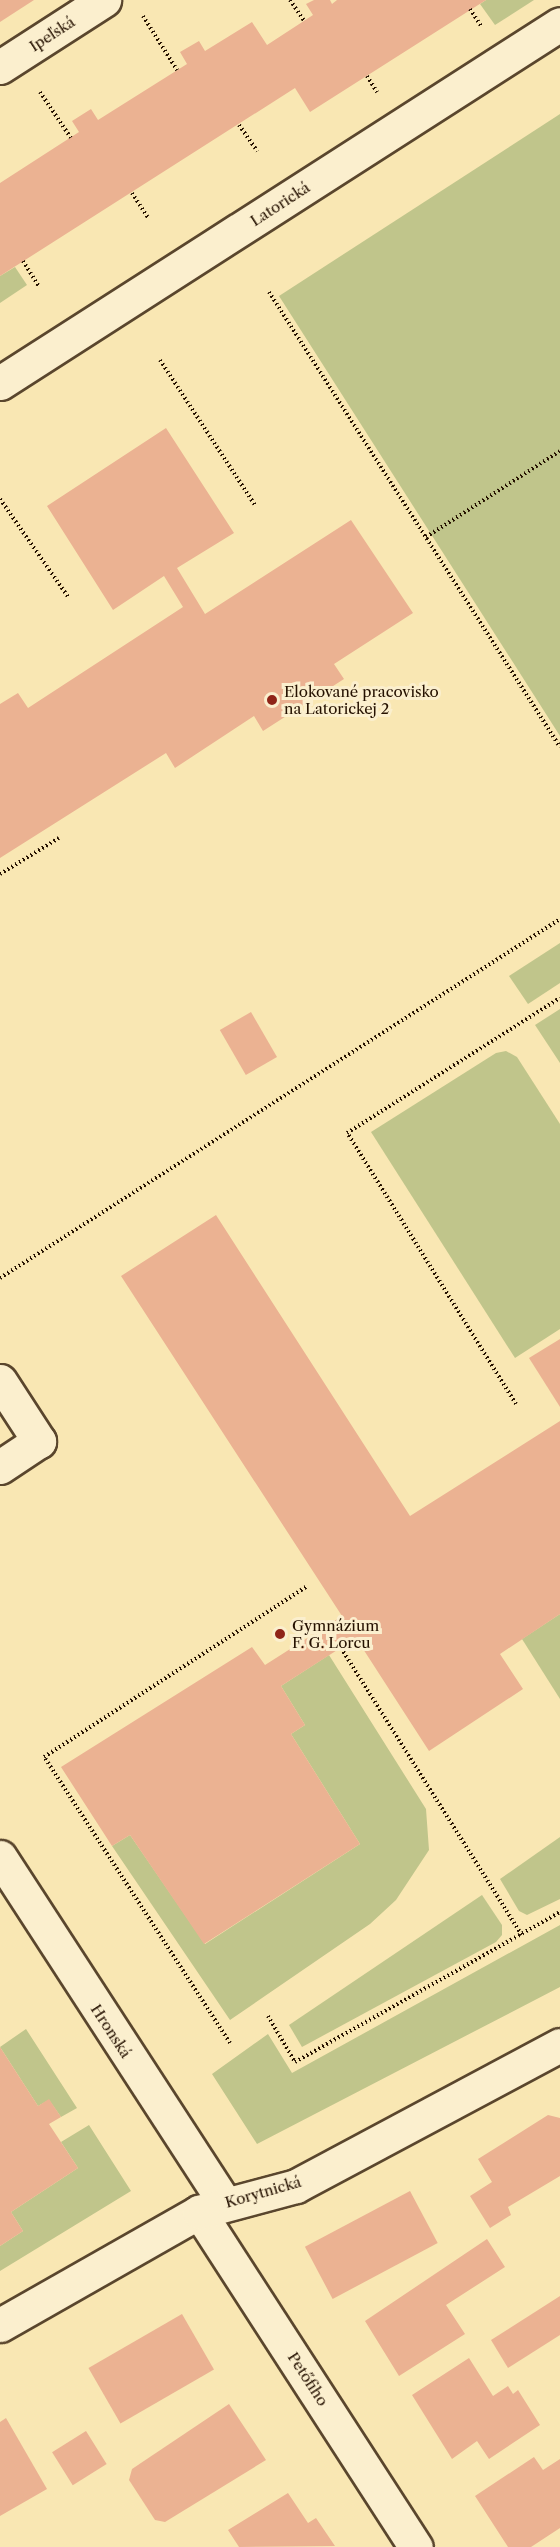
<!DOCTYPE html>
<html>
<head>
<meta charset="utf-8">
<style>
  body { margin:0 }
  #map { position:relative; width:560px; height:2547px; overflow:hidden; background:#f9e7b3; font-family:"Libre Caslon Text",serif }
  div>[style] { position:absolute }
  .green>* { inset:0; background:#c0c58b }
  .building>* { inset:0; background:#ebb292; transform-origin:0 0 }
  .path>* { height:4px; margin-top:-2px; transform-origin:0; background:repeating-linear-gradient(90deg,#251100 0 1.5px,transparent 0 4.5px) }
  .roads { filter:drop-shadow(2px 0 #5a462d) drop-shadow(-2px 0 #5a462d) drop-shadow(0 2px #5a462d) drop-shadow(0 -2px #5a462d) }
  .minor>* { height:33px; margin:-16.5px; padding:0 16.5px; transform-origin:16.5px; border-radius:16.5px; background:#fbefce }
  .dots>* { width:16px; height:16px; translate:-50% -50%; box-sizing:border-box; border:3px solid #fbefce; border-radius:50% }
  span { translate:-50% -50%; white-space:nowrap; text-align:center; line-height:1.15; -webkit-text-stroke:6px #fbefce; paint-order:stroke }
  .street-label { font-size:15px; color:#251100 }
  .poi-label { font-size:15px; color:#251100 }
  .left { translate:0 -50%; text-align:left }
</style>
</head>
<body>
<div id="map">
  <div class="green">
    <i style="clip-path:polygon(486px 0,534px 0,495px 25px,480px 4px)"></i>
    <i style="clip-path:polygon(560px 114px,560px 736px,279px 296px)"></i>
    <i style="clip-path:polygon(15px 267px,27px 285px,0 303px,0 276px)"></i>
    <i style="clip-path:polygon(560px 943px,560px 983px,528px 1004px,509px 976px)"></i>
    <i style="clip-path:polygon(560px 1009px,560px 1063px,535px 1025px)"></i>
    <i style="clip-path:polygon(506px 1051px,517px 1057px,560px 1124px,560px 1329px,515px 1358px,371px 1132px,496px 1053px)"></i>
    <i style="clip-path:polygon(560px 1614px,560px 1699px,522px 1639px)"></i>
    <i style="clip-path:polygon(329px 1655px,426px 1809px,429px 1850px,396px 1900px,370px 1924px,230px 2020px,112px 1846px,130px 1835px,205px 1944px,360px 1844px,291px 1734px,305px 1725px,281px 1686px)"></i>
    <i style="clip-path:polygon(560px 1837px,560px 1899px,527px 1915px,519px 1911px,500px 1879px)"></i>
    <i style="clip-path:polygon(482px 1895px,502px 1925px,502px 1935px,496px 1942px,302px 2047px,289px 2025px)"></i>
    <i style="clip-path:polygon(560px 1925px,560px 1987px,257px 2144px,212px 2074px,268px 2034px,292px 2073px)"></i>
    <i style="clip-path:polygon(26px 2029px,77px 2108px,61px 2117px,49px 2100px,38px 2106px,0 2047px)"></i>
    <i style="clip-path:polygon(89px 2125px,131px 2191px,0 2271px,0 2246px,23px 2231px,11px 2212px,78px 2168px,61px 2142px)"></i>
  </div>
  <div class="building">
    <i style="clip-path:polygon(0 0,34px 0,0 22px)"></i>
    <i style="clip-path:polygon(314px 0,330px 0,332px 4px,337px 0,486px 0,310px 112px,295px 88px,0 276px,0 183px,79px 132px,72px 121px,91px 109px,98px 120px,187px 64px,180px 52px,199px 41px,205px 51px,252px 22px,267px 45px,313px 15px,306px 4px)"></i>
    <i style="clip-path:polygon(166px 428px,234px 533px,177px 568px,205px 614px,351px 520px,413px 613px,334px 664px,344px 679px,263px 731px,254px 716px,175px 768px,166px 753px,0 858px,0 704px,18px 693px,28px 708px,183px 607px,164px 576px,113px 610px,47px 506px)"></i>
    <i style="left:251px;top:1012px;width:52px;height:36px;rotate:60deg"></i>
    <i style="clip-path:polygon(216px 1215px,410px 1516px,560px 1421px,560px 1614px,500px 1654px,523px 1689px,429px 1751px,356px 1638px,281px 1686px,305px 1725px,291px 1734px,360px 1844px,204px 1944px,130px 1835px,112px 1846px,61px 1767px,252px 1647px,265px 1665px,342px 1616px,121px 1276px)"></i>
    <i style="clip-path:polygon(560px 1339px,560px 1407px,529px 1358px)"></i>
    <i style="clip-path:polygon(0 2047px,38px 2106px,49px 2099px,61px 2117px,49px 2124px,78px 2168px,11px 2212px,23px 2231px,0 2246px)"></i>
    <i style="clip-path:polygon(548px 2115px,560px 2118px,560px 2176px,508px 2207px,511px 2215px,490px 2228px,470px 2196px,492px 2182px,478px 2159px)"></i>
    <i style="left:410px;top:2191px;width:59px;height:119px;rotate:62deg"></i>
    <i style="clip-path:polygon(487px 2239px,505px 2267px,446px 2305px,465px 2334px,399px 2376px,365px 2321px)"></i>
    <i style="clip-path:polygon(560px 2296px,560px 2335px,508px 2368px,491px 2340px)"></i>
    <i style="left:182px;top:2314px;width:64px;height:108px;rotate:60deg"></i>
    <i style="clip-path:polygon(469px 2358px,493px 2396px,508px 2386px,513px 2394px,518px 2390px,540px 2425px,489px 2459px,477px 2441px,452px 2459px,412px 2395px)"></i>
    <i style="clip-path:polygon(229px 2404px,266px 2460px,165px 2522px,155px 2520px,129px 2480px,132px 2469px)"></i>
    <i style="clip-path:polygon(6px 2418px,47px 2489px,0 2516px,0 2422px)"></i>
    <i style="left:86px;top:2431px;width:39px;height:40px;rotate:58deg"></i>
    <i style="clip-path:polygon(534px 2457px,543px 2470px,560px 2459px,560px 2528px,531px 2547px,508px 2547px,475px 2496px)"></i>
    <i style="clip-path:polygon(288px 2493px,308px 2523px,316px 2518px,335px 2546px,239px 2547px,228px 2530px)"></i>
  </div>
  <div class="path">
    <i style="left:290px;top:0;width:25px;rotate:56deg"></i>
    <i style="left:470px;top:9px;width:20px;rotate:57deg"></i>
    <i style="left:143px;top:16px;width:64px;rotate:57.8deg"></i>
    <i style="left:367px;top:76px;width:19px;rotate:58deg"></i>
    <i style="left:40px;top:92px;width:55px;rotate:56deg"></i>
    <i style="left:239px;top:125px;width:32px;rotate:55deg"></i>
    <i style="left:132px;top:193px;width:31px;rotate:57deg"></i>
    <i style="left:23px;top:261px;width:31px;rotate:58deg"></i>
    <i style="left:269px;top:292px;width:540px;rotate:57.4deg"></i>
    <i style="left:160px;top:360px;width:173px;rotate:56.8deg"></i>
    <i style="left:0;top:499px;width:119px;rotate:55.2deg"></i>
    <i style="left:426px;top:537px;width:159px;rotate:-32.7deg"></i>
    <i style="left:0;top:874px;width:69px;rotate:-31.4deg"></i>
    <i style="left:0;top:1278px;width:665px;rotate:-32.66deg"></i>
    <i style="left:516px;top:1404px;width:319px;rotate:-121.9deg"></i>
    <i style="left:347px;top:1133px;width:252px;rotate:-32.4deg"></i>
    <i style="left:341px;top:1648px;width:339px;rotate:57.8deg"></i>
    <i style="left:268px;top:2016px;width:53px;rotate:59.6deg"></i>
    <i style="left:295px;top:2062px;width:305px;rotate:-29.5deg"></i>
    <i style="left:230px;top:2043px;width:341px;rotate:-123deg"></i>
    <i style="left:44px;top:1757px;width:314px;rotate:-33deg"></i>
  </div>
  <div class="roads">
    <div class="minor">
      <i style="left:0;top:67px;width:124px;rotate:-32.8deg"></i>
      <i style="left:0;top:383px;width:665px;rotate:-32.66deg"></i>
      <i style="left:0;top:1381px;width:72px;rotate:57deg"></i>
      <i style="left:39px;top:1441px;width:47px;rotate:146.3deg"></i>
      <i style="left:0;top:1857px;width:411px;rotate:57deg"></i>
      <i style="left:199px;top:2212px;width:399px;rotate:57.1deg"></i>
      <i style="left:0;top:2325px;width:229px;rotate:-29.6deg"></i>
      <i style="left:199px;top:2212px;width:100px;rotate:-15deg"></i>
      <i style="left:296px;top:2186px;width:299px;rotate:-28.1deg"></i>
    </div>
  </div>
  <div class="dots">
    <i style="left:272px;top:700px;background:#8f2418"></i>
    <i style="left:280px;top:1634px;background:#8f2418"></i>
  </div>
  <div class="street-label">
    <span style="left:52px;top:34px;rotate:-33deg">Ipeľská</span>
    <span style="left:280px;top:204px;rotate:-33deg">Latorická</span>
    <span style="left:111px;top:2031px;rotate:57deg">Hronská</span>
    <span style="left:263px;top:2192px;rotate:-16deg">Korytnická</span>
    <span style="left:308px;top:2379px;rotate:57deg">Petőfiho</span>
  </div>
  <div class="poi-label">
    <span class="left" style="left:284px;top:700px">Elokované pracovisko<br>na Latorickej 2</span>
    <span class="left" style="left:292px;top:1634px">Gymnázium<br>F. G. Lorcu</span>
  </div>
</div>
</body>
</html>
